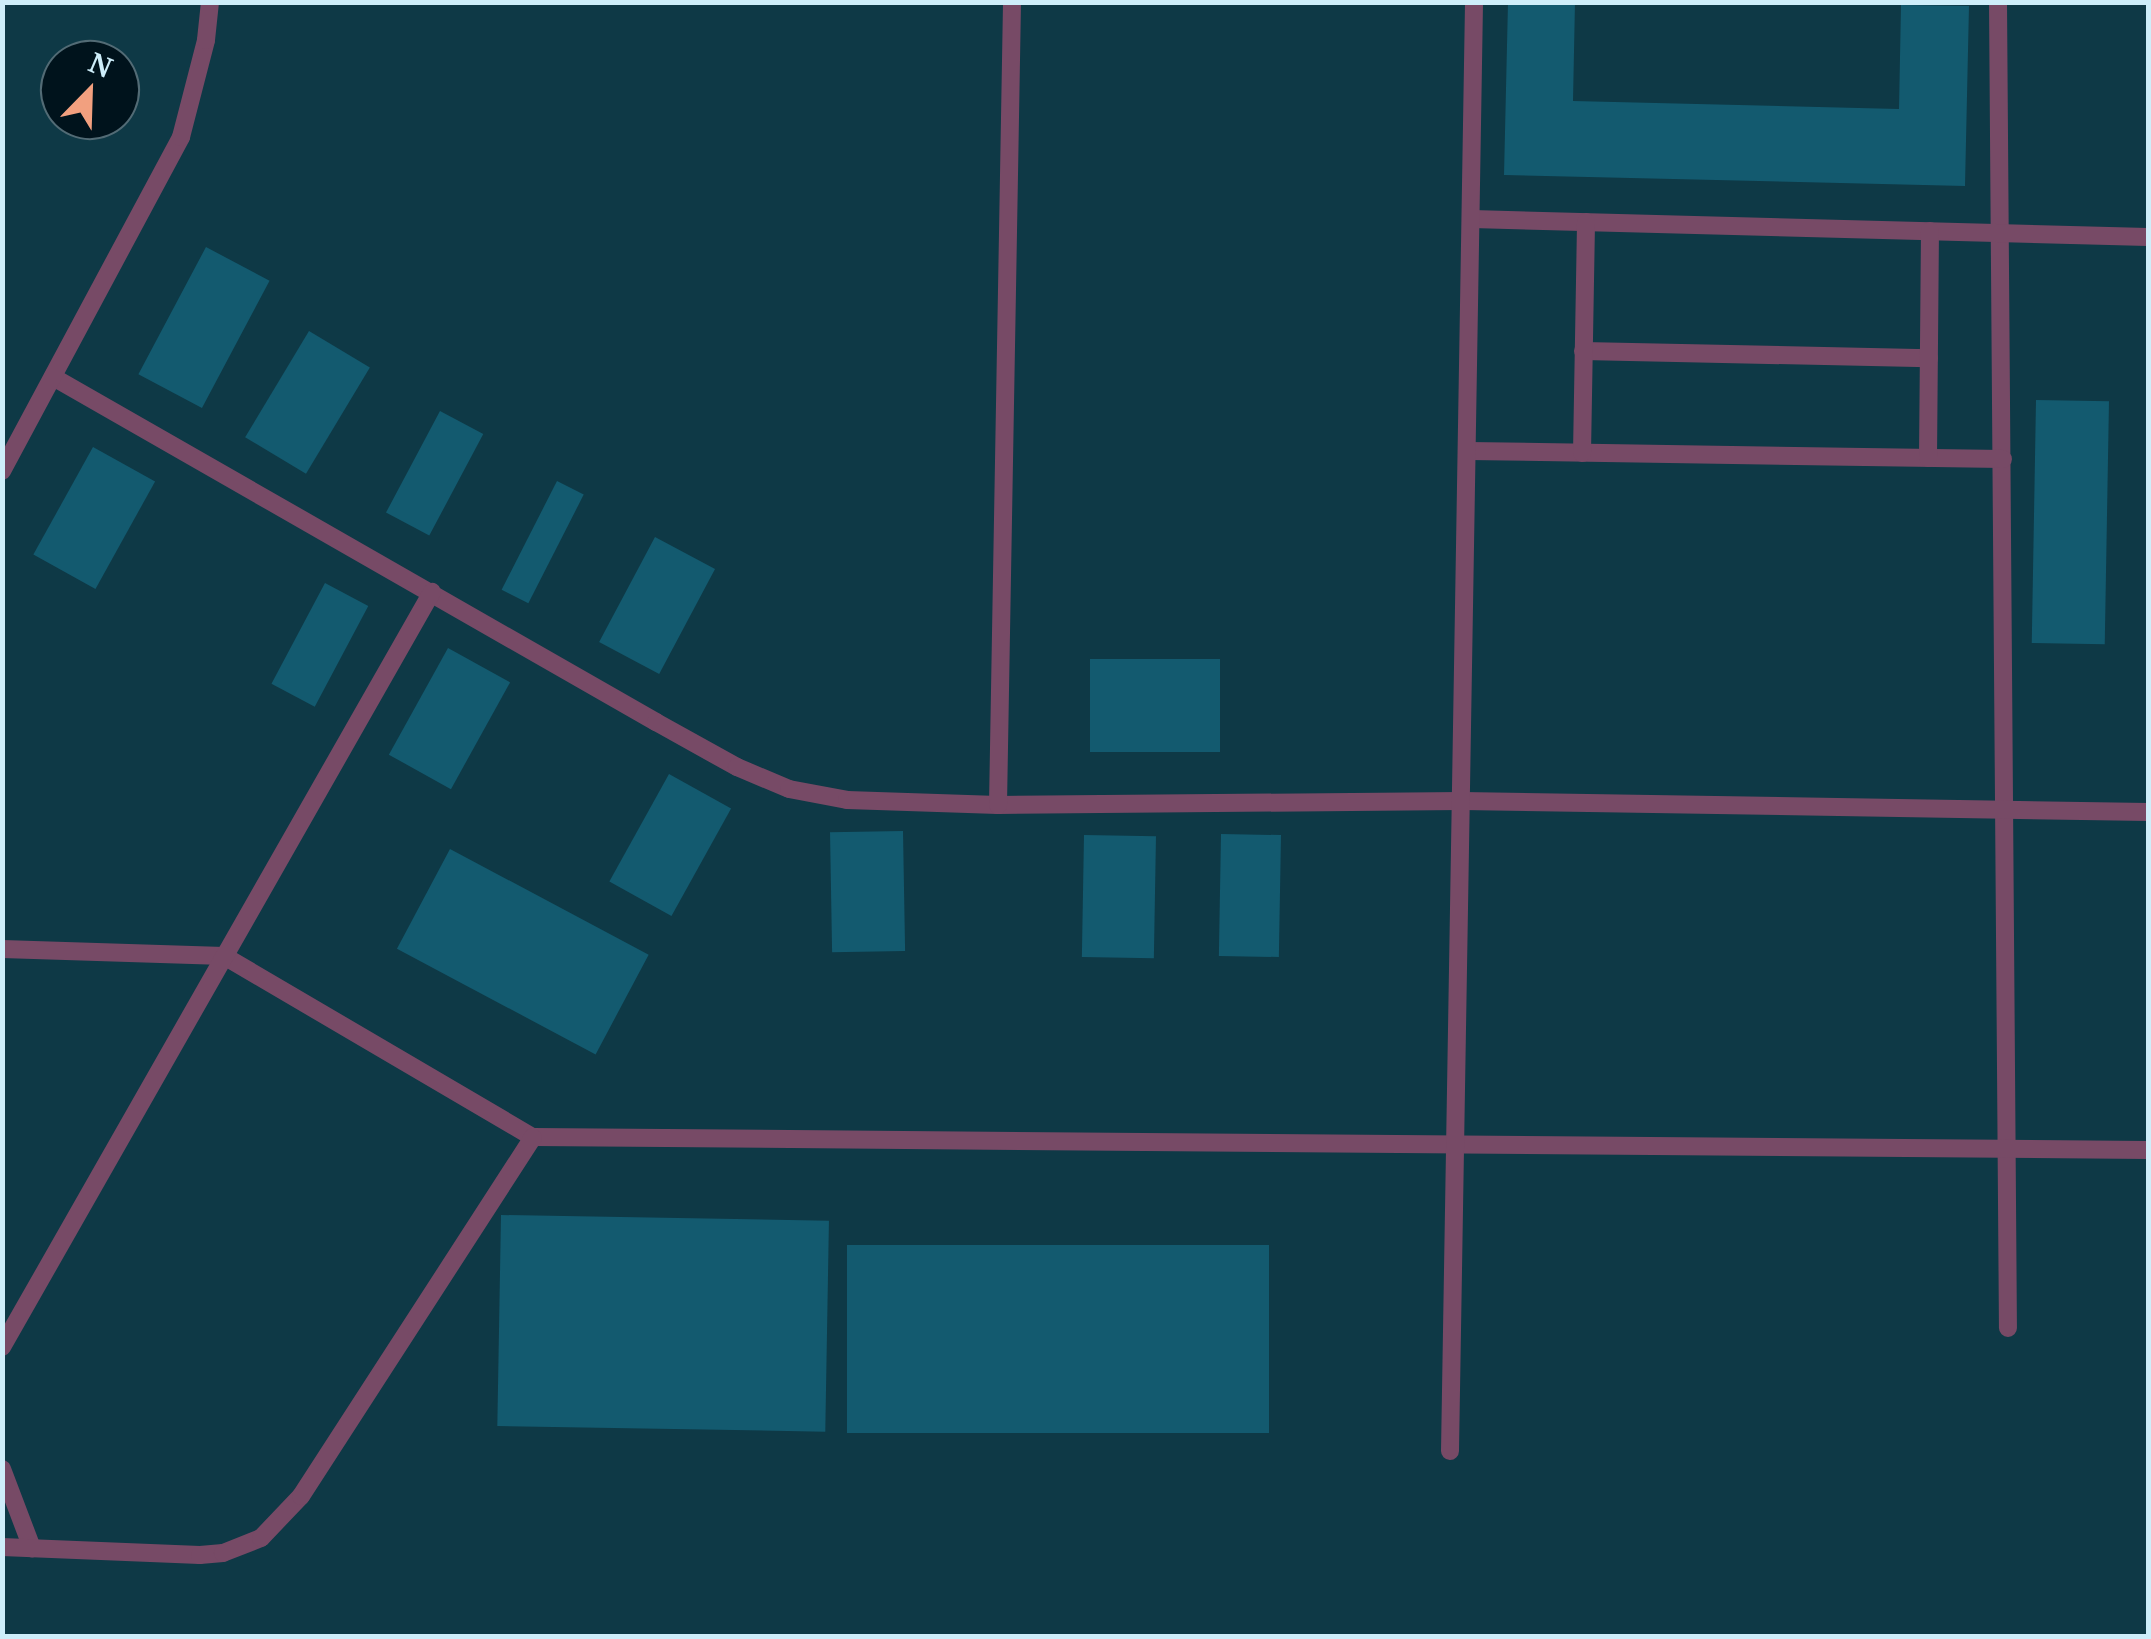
<!DOCTYPE html>
<html>
<head>
<meta charset="utf-8">
<style>
  body { margin:0 }
  #map { position:relative; width:2151px; height:1639px; overflow:hidden; background:#082c37; font-family:"Noto Serif",serif }
  div>[style] { position:absolute }
  .built>* { inset:0; background:#0e3946 }
  .building>* { inset:0; background:#135a6f; transform-origin:0 0 }
  .lane>* { height:18px; margin:-9px; padding:0 9px; transform-origin:9px; border-radius:9px; background:#774a66 }
  span { translate:-50% -50%; white-space:nowrap; text-align:center; line-height:1.15; -webkit-text-stroke:8px #00131c; paint-order:stroke }
  .frame { position:absolute; inset:0; border:5px solid #ceeefa; pointer-events:none }
  .north { position:absolute; left:40px; top:40px; width:100px; height:100px; box-sizing:border-box; background:#00131c; border:2px solid #526b75; border-radius:50%; rotate:23deg; font-size:28px; font-weight:700; line-height:40px; text-align:center; color:#ceeefa }
  .north::after { content:''; display:block; margin:auto; width:35px; height:45px; background:#f2a07f; clip-path:polygon(50% 0,100% 100%,50% 72%,0 100%) }
</style>
</head>
<body>
<div id="map">
  <div class="built">
    <i style="clip-path:polygon(evenodd,3px 3px,2148px 3px,2148px 1636px,3px 1636px,3px 3px,60px 60px,120px 60px,120px 120px,60px 120px,60px 60px)"></i>
  </div>
  <div class="building">
    <i style="clip-path:polygon(1508px 2px,1575px 2px,1573px 101px,1899px 109px,1901px 5px,1969px 6px,1965px 186px,1504px 175px)"></i>
    <i style="left:206px;top:247px;width:72px;height:144px;rotate:28deg"></i>
    <i style="left:309px;top:331px;width:71px;height:124px;rotate:31deg"></i>
    <i style="left:2036px;top:400px;width:73px;height:243px;rotate:1deg"></i>
    <i style="left:440px;top:411px;width:49px;height:115px;rotate:28deg"></i>
    <i style="left:93px;top:447px;width:71px;height:123px;rotate:29deg"></i>
    <i style="left:557px;top:481px;width:30px;height:122px;rotate:27deg"></i>
    <i style="left:655px;top:537px;width:68px;height:119px;rotate:28deg"></i>
    <i style="left:325px;top:583px;width:49px;height:114px;rotate:28deg"></i>
    <i style="left:448px;top:648px;width:71px;height:122px;rotate:29deg"></i>
    <i style="left:1090px;top:659px;width:130px;height:93px"></i>
    <i style="left:669px;top:774px;width:71px;height:123px;rotate:29deg"></i>
    <i style="left:903px;top:831px;width:120px;height:73px;rotate:89deg"></i>
    <i style="left:1221px;top:834px;width:60px;height:122px;rotate:1deg"></i>
    <i style="left:1084px;top:835px;width:72px;height:122px;rotate:1deg"></i>
    <i style="left:450px;top:849px;width:225px;height:113px;rotate:28deg"></i>
    <i style="left:501px;top:1215px;width:328px;height:211px;rotate:1deg"></i>
    <i style="left:847px;top:1245px;width:422px;height:188px"></i>
  </div>
  <div class="lane">
    <i style="left:1998px;top:2px;width:1326px;rotate:89.57deg"></i>
    <i style="left:1472px;top:219px;width:676px;rotate:1.53deg"></i>
    <i style="left:1583px;top:351px;width:346px;rotate:1.2deg"></i>
    <i style="left:53px;top:377px;width:695px;rotate:29.78deg"></i>
    <i style="left:656px;top:722px;width:93px;rotate:29.1deg"></i>
    <i style="left:737px;top:767px;width:56px;rotate:22.9deg"></i>
    <i style="left:789px;top:789px;width:59px;rotate:10.7deg"></i>
    <i style="left:847px;top:800px;width:151px;rotate:1.9deg"></i>
    <i style="left:998px;top:805px;width:464px;rotate:-0.5deg"></i>
    <i style="left:1462px;top:801px;width:686px;rotate:0.92deg"></i>
    <i style="left:1468px;top:451px;width:535px;rotate:0.86deg"></i>
    <i style="left:1582px;top:453px;width:231px;rotate:-89deg"></i>
    <i style="left:1928px;top:458px;width:227px;rotate:-89.5deg"></i>
    <i style="left:2px;top:471px;width:379px;rotate:-61.8deg"></i>
    <i style="left:181px;top:137px;width:100px;rotate:-75.5deg"></i>
    <i style="left:206px;top:40px;width:38px;rotate:-84deg"></i>
    <i style="left:998px;top:805px;width:803px;rotate:-89deg"></i>
    <i style="left:2px;top:949px;width:222px;rotate:1.8deg"></i>
    <i style="left:224px;top:956px;width:358px;rotate:30.4deg"></i>
    <i style="left:533px;top:1137px;width:1615px;rotate:0.46deg"></i>
    <i style="left:2px;top:1347px;width:869px;rotate:-60.34deg"></i>
    <i style="left:1450px;top:1451px;width:1449px;rotate:-89.05deg"></i>
    <i style="left:2px;top:1469px;width:85px;rotate:69.2deg"></i>
    <i style="left:2px;top:1547px;width:198px;rotate:2.3deg"></i>
    <i style="left:200px;top:1555px;width:23px;rotate:-5deg"></i>
    <i style="left:223px;top:1553px;width:41px;rotate:-21.5deg"></i>
    <i style="left:261px;top:1538px;width:58px;rotate:-46.4deg"></i>
    <i style="left:301px;top:1496px;width:427px;rotate:-57.1deg"></i>
  </div>
  <div class="frame"></div>
  <div class="north">N</div>
</div>
</body>
</html>
